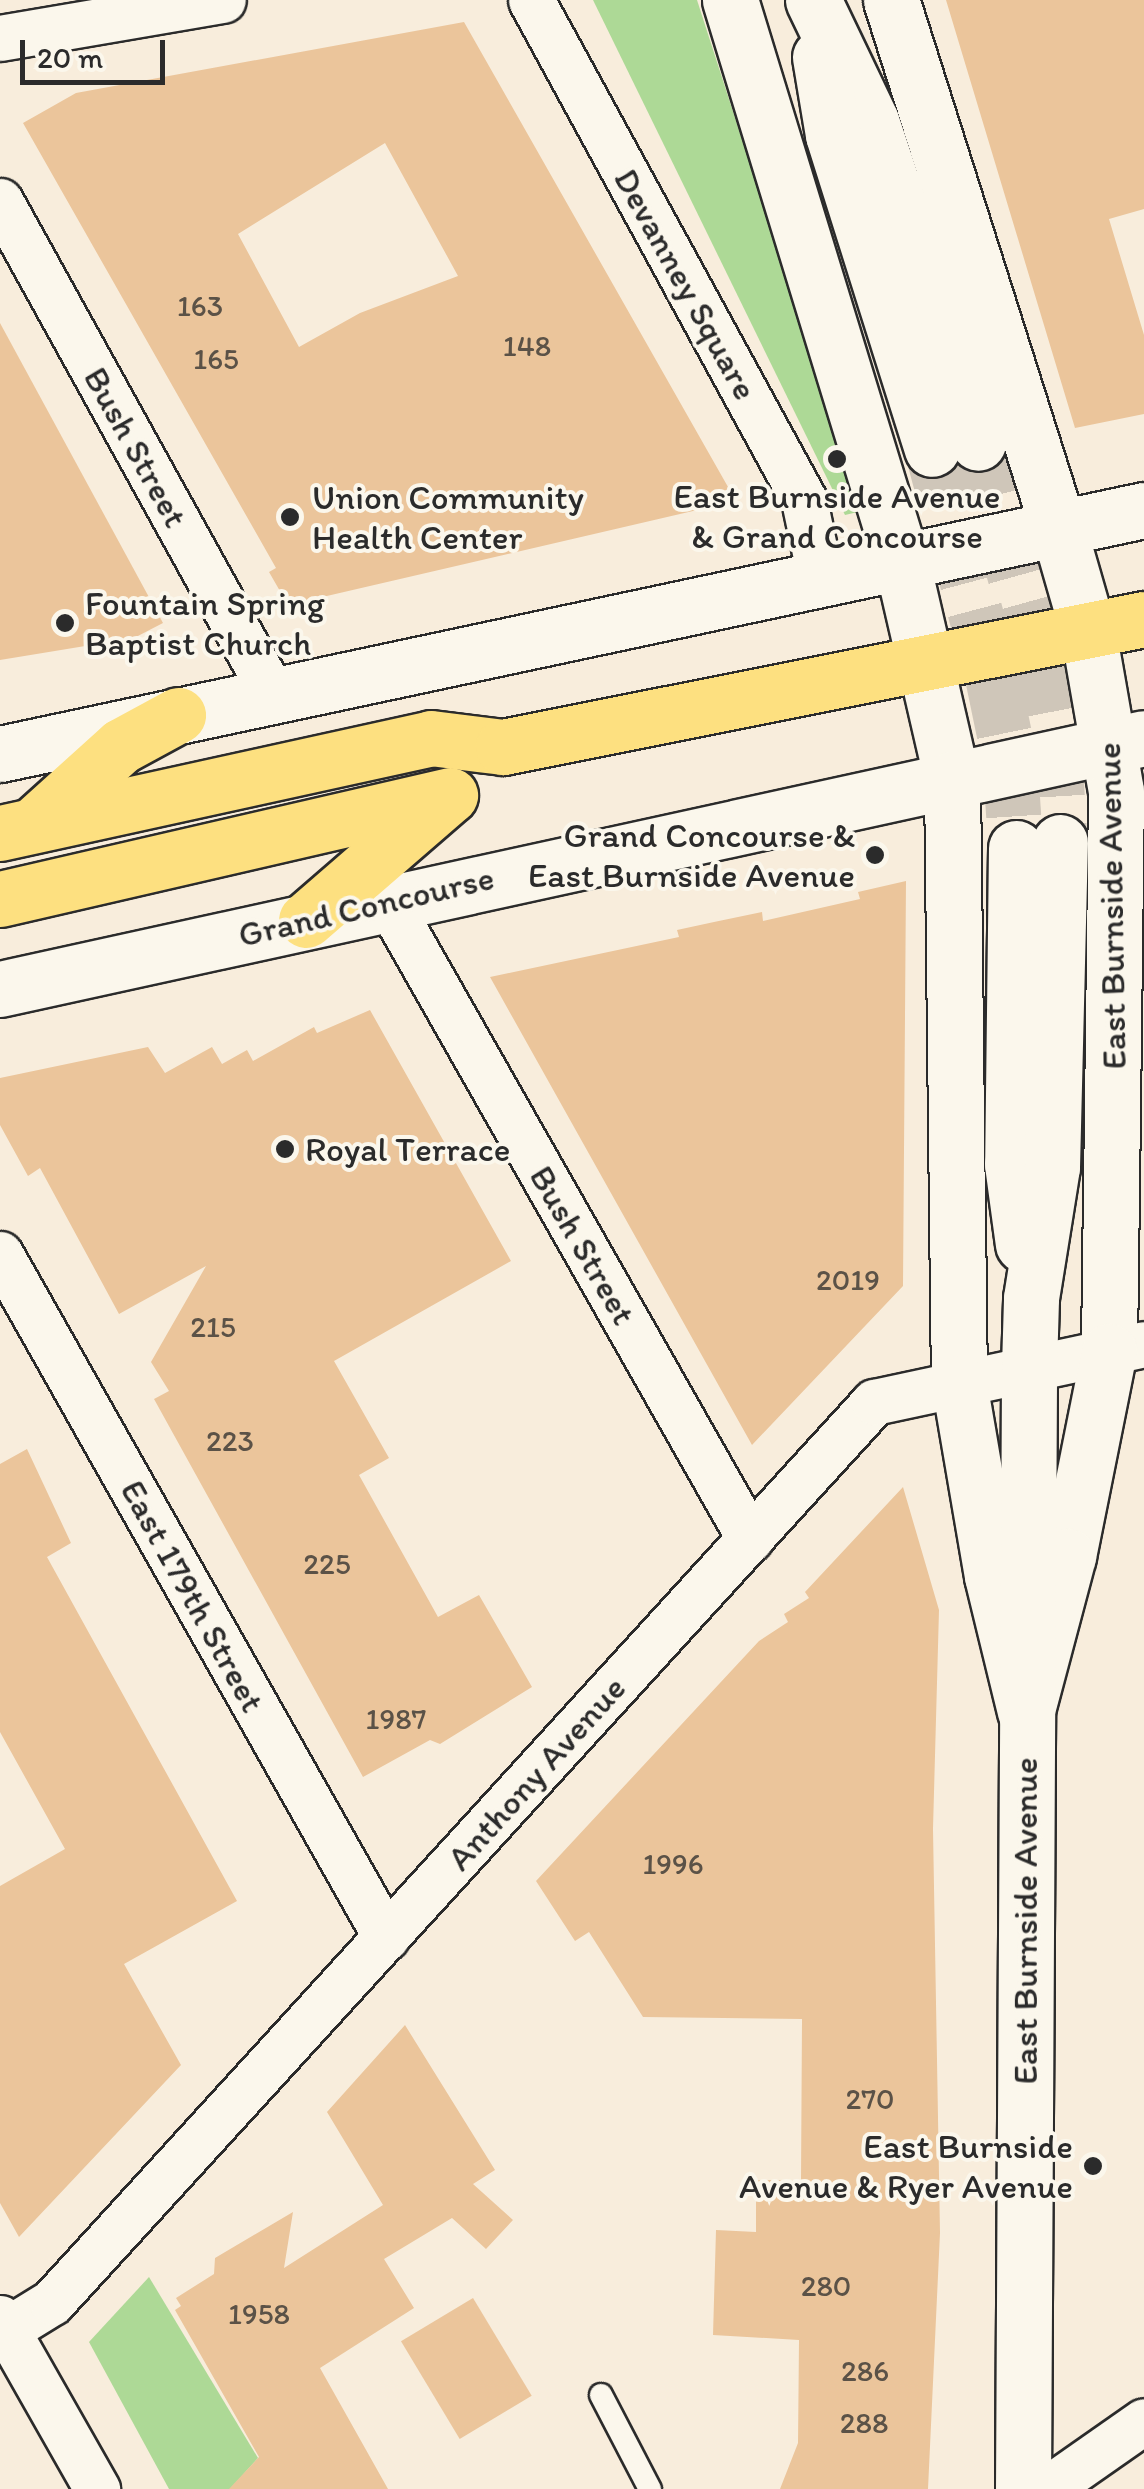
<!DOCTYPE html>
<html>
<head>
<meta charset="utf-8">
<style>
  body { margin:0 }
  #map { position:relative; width:1144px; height:2489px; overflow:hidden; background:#f8eddc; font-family:Itim,sans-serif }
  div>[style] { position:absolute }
  .green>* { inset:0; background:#add996 }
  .building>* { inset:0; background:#ebc59b; transform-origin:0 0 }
  .secondary-tunnel>* { height:55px; margin-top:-27.5px; transform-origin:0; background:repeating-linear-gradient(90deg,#cfc6b9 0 55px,transparent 0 83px) }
  .roads { filter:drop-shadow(2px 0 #2b2b2b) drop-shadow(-2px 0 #2b2b2b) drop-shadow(0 2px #2b2b2b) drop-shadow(0 -2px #2b2b2b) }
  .lane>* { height:22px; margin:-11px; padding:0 11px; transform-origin:11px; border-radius:11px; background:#fbf7ec }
  .street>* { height:45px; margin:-22.5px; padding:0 22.5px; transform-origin:22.5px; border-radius:22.5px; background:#fbf7ec }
  .secondary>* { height:55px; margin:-27.5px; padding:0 27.5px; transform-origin:27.5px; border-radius:27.5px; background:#fbf7ec }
  .primary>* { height:55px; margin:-27.5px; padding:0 27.5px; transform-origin:27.5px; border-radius:27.5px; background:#fde080 }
  .dots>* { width:28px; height:28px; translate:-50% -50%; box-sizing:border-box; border:5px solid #fbf7ec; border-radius:50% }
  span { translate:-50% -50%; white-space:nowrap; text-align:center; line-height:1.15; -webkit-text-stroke:8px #fbf7ec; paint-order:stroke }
  .number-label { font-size:30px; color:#5b5247 }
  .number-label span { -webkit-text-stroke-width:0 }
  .street-label { font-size:35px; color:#2b2b2b }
  .poi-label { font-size:35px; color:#2b2b2b }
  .left { translate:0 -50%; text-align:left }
  .right { translate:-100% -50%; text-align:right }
  .scale { position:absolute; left:20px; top:40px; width:145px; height:45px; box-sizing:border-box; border:5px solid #2b2b2b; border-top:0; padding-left:12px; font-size:30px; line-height:35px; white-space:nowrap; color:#2b2b2b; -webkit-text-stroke:8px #fbf7ec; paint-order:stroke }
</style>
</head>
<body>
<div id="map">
  <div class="green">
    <i style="clip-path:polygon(593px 0,697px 0,862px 511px,845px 515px)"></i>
    <i style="clip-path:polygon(149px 2277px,258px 2458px,230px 2489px,169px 2489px,89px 2342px)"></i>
  </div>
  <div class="building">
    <i style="clip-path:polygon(946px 0,1144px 0,1144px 209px,1109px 219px,1144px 335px,1144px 414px,1075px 428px)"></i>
    <i style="clip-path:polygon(evenodd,464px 22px,736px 501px,288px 605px,269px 572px,276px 568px,23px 123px,76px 93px,464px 22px,385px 143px,458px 276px,360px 313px,299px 347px,238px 234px,385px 143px)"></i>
    <i style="clip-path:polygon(0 323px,163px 623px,134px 638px,0 660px)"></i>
    <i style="clip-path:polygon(906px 881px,903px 1286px,752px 1445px,490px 977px,679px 937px,677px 930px,714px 922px,762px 912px,763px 921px,860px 899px,858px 892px)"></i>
    <i style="clip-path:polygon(370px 1010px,511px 1261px,334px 1361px,389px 1458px,359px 1475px,438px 1617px,479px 1595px,532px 1687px,440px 1744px,430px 1740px,363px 1777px,154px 1399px,169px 1391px,151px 1362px,206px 1266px,119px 1314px,40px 1168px,28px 1176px,0 1125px,0 1078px,148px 1047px,165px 1073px,212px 1047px,222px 1064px,247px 1050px,253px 1061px,314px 1027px,317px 1033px)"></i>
    <i style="clip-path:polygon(27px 1449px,71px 1543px,47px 1557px,237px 1901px,124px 1964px,181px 2065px,19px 2237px,0 2203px,0 1886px,65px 1849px,0 1732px,0 1464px)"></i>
    <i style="clip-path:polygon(903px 1487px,939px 1610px,933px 1829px,940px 2233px,928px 2489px,780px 2489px,798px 2443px,799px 2340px,713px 2335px,716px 2230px,756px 2232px,756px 2180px,801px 2180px,802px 2019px,643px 2017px,589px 1932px,575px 1941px,536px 1881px,759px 1641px,788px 1622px,784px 1614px,809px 1598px,805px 1592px)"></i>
    <i style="clip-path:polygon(405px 2025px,495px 2170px,473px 2184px,513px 2220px,486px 2249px,452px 2218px,384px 2259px,414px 2308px,320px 2368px,388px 2489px,229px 2489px,259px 2457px,175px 2310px,181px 2306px,176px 2298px,214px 2274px,215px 2258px,293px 2212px,284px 2268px,383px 2205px,327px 2112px)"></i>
    <i style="left:473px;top:2298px;width:114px;height:84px;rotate:59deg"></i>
  </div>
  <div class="secondary-tunnel">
    <i style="left:978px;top:443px;width:223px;rotate:74.4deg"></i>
    <i style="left:1038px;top:658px;width:85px;rotate:79.1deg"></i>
    <i style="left:1054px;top:741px;width:101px;rotate:86.6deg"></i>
    <i style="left:932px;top:449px;width:238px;rotate:75.1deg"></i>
    <i style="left:993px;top:679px;width:84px;rotate:78.3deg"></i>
    <i style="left:1010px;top:761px;width:87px;rotate:86.1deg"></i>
  </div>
  <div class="roads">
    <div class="lane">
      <i style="left:601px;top:2395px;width:106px;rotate:62.5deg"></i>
    </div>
    <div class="street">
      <i style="left:531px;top:0;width:570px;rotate:61.37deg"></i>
      <i style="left:804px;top:500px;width:78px;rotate:78.1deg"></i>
      <i style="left:0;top:38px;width:226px;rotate:-9.7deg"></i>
      <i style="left:0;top:201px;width:562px;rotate:61.06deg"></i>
      <i style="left:387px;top:900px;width:735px;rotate:60.4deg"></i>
      <i style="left:0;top:1254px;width:785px;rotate:60.53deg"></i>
      <i style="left:0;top:2318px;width:197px;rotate:60.4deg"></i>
      <i style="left:0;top:2334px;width:61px;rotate:-31.6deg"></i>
      <i style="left:52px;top:2302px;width:1219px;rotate:-47.59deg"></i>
      <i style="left:874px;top:1402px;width:276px;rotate:-12.1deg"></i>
      <i style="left:1047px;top:2489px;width:118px;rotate:-35deg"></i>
    </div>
    <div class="secondary">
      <i style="left:730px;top:0;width:589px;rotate:73.01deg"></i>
      <i style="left:902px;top:563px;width:222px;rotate:77deg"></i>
      <i style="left:952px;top:779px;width:604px;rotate:89.34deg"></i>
      <i style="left:959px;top:1383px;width:196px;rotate:80.3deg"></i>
      <i style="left:992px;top:1576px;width:139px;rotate:76.3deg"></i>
      <i style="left:813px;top:0;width:134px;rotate:64.4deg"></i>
      <i style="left:871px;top:121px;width:339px;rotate:71.6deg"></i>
      <i style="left:891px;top:0;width:556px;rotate:72.41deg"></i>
      <i style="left:1059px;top:530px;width:105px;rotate:74deg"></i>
      <i style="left:1088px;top:631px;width:162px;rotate:80.1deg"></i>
      <i style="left:1116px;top:791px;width:560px;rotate:90.72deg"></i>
      <i style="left:1109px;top:1351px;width:209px;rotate:101.3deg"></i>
      <i style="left:1068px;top:1556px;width:163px;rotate:104.9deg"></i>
      <i style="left:820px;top:57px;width:79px;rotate:80.5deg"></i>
      <i style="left:833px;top:135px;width:329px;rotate:72.5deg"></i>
      <i style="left:0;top:754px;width:1170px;rotate:-12.04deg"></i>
      <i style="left:1016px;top:848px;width:316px;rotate:90.7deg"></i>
      <i style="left:1012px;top:1164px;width:81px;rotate:82.2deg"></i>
      <i style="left:0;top:989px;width:1171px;rotate:-12.37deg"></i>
      <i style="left:1023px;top:2489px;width:1122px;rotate:-89.69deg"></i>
      <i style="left:1029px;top:1367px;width:69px;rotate:-88.3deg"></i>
      <i style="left:1031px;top:1298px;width:133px;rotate:-80.9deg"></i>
      <i style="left:1052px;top:1167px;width:325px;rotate:-88.6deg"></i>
    </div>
    <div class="primary">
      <i style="left:38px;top:821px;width:112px;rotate:-42.1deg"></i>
      <i style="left:121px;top:746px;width:65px;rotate:-28.5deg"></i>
      <i style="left:0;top:833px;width:441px;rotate:-12.4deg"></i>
      <i style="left:431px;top:738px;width:73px;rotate:7.1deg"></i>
      <i style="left:503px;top:747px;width:654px;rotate:-11.29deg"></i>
      <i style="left:0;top:899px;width:462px;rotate:-13deg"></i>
      <i style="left:306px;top:920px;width:189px;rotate:-40.9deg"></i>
    </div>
  </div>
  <div class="dots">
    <i style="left:837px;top:459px;background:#2b2b2b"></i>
    <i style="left:290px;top:517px;background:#2b2b2b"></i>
    <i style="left:65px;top:623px;background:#2b2b2b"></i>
    <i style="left:875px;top:855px;background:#2b2b2b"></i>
    <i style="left:285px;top:1149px;background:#2b2b2b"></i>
    <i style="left:1093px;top:2166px;background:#2b2b2b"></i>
  </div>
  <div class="number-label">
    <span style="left:200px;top:306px">163</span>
    <span style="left:527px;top:346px">148</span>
    <span style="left:216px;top:359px">165</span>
    <span style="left:848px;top:1280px">2019</span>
    <span style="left:213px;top:1327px">215</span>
    <span style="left:230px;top:1441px">223</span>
    <span style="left:327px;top:1564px">225</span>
    <span style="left:396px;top:1719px">1987</span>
    <span style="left:673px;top:1864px">1996</span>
    <span style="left:870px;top:2099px">270</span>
    <span style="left:826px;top:2286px">280</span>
    <span style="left:259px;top:2314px">1958</span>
    <span style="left:865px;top:2371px">286</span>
    <span style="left:864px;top:2423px">288</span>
  </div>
  <div class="street-label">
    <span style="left:686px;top:284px;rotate:61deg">Devanney Square</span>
    <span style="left:136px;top:447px;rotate:61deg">Bush Street</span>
    <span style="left:366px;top:906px;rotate:-13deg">Grand Concourse</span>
    <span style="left:1111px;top:906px;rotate:-91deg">East Burnside Avenue</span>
    <span style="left:583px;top:1245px;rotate:60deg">Bush Street</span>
    <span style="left:193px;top:1596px;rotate:61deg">East 179th Street</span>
    <span style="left:536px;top:1773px;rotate:-48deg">Anthony Avenue</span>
    <span style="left:1025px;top:1921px;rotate:-90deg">East Burnside Avenue</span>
  </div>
  <div class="poi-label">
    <span style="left:837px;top:516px">East Burnside Avenue<br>&amp; Grand Concourse</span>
    <span class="left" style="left:312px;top:517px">Union Community<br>Health Center</span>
    <span class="left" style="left:85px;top:623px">Fountain Spring<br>Baptist Church</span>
    <span class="right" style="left:855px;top:855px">Grand Concourse &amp;<br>East Burnside Avenue</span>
    <span class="left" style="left:305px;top:1149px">Royal Terrace</span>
    <span class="right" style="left:1073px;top:2166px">East Burnside<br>Avenue &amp; Ryer Avenue</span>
  </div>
  <div class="scale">20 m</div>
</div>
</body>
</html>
